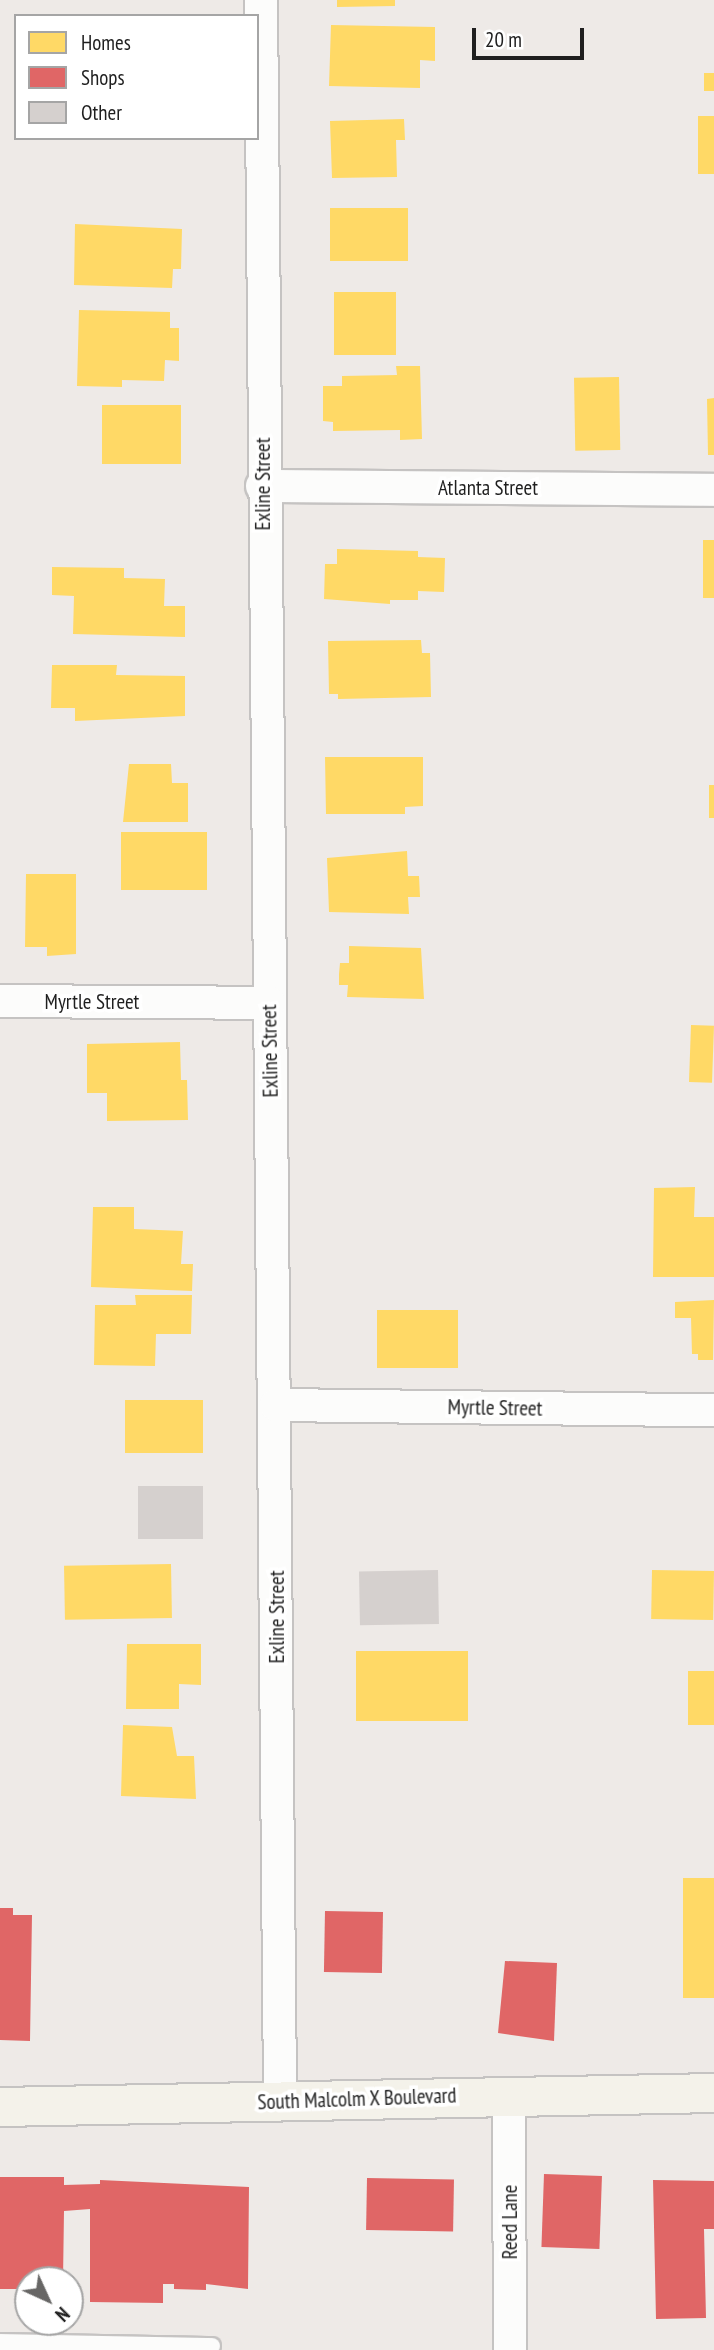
<!DOCTYPE html>
<html>
<head>
<meta charset="utf-8">
<style>
  body { margin:0 }
  #map { position:relative; width:714px; height:2350px; overflow:hidden; background:#eeeae7; font-family:"PT Sans Narrow",sans-serif }
  div>[style] { position:absolute }
  .homes>* { inset:0; background:#ffd966; transform-origin:0 0 }
  .shops>* { inset:0; background:#e06666; transform-origin:0 0 }
  .building>* { inset:0; background:#d5d0ce; transform-origin:0 0 }
  .roads { filter:drop-shadow(2px 0 #c5c3c2) drop-shadow(-2px 0 #c5c3c2) drop-shadow(0 2px #c5c3c2) drop-shadow(0 -2px #c5c3c2) }
  .lane>* { height:16px; margin:-8px; padding:0 8px; transform-origin:8px; border-radius:8px; background:#fcfcfb }
  .street>* { height:32px; margin:-16px; padding:0 16px; transform-origin:16px; border-radius:16px; background:#fcfcfb }
  .secondary>* { height:38px; margin:-19px; padding:0 19px; transform-origin:19px; border-radius:19px; background:#f4f2ea }
  span { translate:-50% -50%; white-space:nowrap; text-align:center; line-height:1.15; -webkit-text-stroke:7px #fff; paint-order:stroke }
  .street-label { font-size:21px; color:#1f1f1f }
  .legend { position:absolute; left:14px; top:14px; width:245px; height:126px; box-sizing:border-box; background:#fff; border:2px solid #a5a5a5; margin:0; padding:9px 12px; list-style:none; font-size:21px; color:#1f1f1f }
  .legend li { display:flex; align-items:center; gap:14px; height:35px }
  .legend b { width:35px; border:2px solid #a5a5a5 }
  .north { position:absolute; left:14px; top:2266px; width:70px; height:70px; box-sizing:border-box; background:#fff; border:2px solid #a5a5a5; border-radius:50%; rotate:135deg; font-size:19px; font-weight:700; line-height:28px; text-align:center; color:#1f1f1f }
  .north::after { content:''; display:block; margin:auto; width:24px; height:32px; background:#676665; clip-path:polygon(50% 0,100% 100%,50% 72%,0 100%) }
  .scale { position:absolute; left:472px; top:28px; width:112px; height:32px; box-sizing:border-box; border:4px solid #1f1f1f; border-top:0; padding-left:9px; font-size:21px; line-height:24px; white-space:nowrap; color:#1f1f1f; -webkit-text-stroke:5px #fff; paint-order:stroke }
</style>
</head>
<body>
<div id="map">
  <div class="homes">
    <i style="clip-path:polygon(337px 0,395px 0,395px 6px,337px 7px)"></i>
    <i style="clip-path:polygon(331px 25px,435px 27px,435px 61px,420px 60px,420px 88px,329px 86px)"></i>
    <i style="left:704px;top:73px;width:10px;height:18px"></i>
    <i style="left:698px;top:116px;width:16px;height:58px"></i>
    <i style="clip-path:polygon(404px 119px,405px 140px,396px 140px,397px 177px,332px 178px,330px 121px)"></i>
    <i style="left:330px;top:208px;width:78px;height:53px"></i>
    <i style="clip-path:polygon(75px 224px,182px 229px,181px 269px,173px 269px,172px 288px,74px 285px)"></i>
    <i style="left:396px;top:292px;width:63px;height:62px;rotate:90deg"></i>
    <i style="clip-path:polygon(79px 310px,170px 312px,170px 328px,179px 328px,179px 361px,165px 360px,164px 381px,122px 380px,122px 387px,77px 386px)"></i>
    <i style="clip-path:polygon(396px 366px,420px 366px,422px 439px,400px 440px,400px 430px,333px 431px,333px 422px,323px 421px,323px 386px,342px 386px,342px 376px,397px 375px)"></i>
    <i style="left:619px;top:377px;width:73px;height:45px;rotate:89deg"></i>
    <i style="clip-path:polygon(714px 398px,714px 455px,708px 455px,707px 399px)"></i>
    <i style="left:102px;top:405px;width:79px;height:59px"></i>
    <i style="left:703px;top:540px;width:11px;height:58px"></i>
    <i style="clip-path:polygon(337px 549px,418px 551px,418px 557px,445px 558px,444px 592px,418px 591px,418px 600px,390px 600px,390px 604px,324px 599px,325px 564px,337px 564px)"></i>
    <i style="clip-path:polygon(52px 567px,124px 568px,124px 578px,165px 579px,164px 606px,185px 606px,185px 637px,73px 634px,74px 596px,52px 595px)"></i>
    <i style="clip-path:polygon(421px 640px,422px 653px,430px 653px,431px 697px,338px 699px,338px 694px,329px 694px,328px 641px)"></i>
    <i style="clip-path:polygon(52px 665px,117px 665px,116px 675px,185px 676px,185px 716px,75px 721px,75px 708px,51px 708px)"></i>
    <i style="clip-path:polygon(325px 757px,423px 757px,423px 806px,405px 807px,405px 814px,326px 814px)"></i>
    <i style="clip-path:polygon(129px 764px,171px 764px,172px 783px,188px 783px,188px 822px,123px 822px)"></i>
    <i style="left:709px;top:785px;width:5px;height:33px"></i>
    <i style="left:121px;top:832px;width:86px;height:58px"></i>
    <i style="clip-path:polygon(407px 851px,408px 876px,419px 876px,420px 897px,408px 897px,409px 914px,329px 912px,327px 858px)"></i>
    <i style="clip-path:polygon(26px 874px,76px 874px,76px 954px,47px 956px,47px 947px,25px 947px)"></i>
    <i style="clip-path:polygon(349px 946px,421px 948px,424px 999px,347px 997px,348px 985px,339px 985px,339px 974px,340px 963px,349px 963px)"></i>
    <i style="left:691px;top:1025px;width:23px;height:57px;rotate:2deg"></i>
    <i style="clip-path:polygon(180px 1042px,181px 1080px,187px 1080px,188px 1120px,107px 1121px,107px 1093px,87px 1093px,87px 1044px)"></i>
    <i style="clip-path:polygon(695px 1187px,694px 1217px,714px 1217px,714px 1277px,653px 1277px,654px 1188px)"></i>
    <i style="clip-path:polygon(93px 1207px,134px 1207px,134px 1229px,183px 1231px,181px 1264px,193px 1264px,192px 1291px,91px 1287px)"></i>
    <i style="clip-path:polygon(135px 1295px,192px 1295px,191px 1334px,156px 1334px,155px 1366px,94px 1365px,95px 1305px,136px 1305px)"></i>
    <i style="clip-path:polygon(714px 1300px,713px 1360px,698px 1360px,698px 1354px,692px 1354px,691px 1318px,675px 1318px,675px 1302px)"></i>
    <i style="left:458px;top:1310px;width:58px;height:81px;rotate:90deg"></i>
    <i style="left:203px;top:1400px;width:53px;height:78px;rotate:90deg"></i>
    <i style="left:171px;top:1564px;width:54px;height:107px;rotate:89deg"></i>
    <i style="left:652px;top:1570px;width:62px;height:49px;rotate:1deg"></i>
    <i style="clip-path:polygon(127px 1644px,201px 1644px,201px 1685px,179px 1684px,179px 1709px,126px 1709px)"></i>
    <i style="left:356px;top:1651px;width:112px;height:70px"></i>
    <i style="left:688px;top:1671px;width:26px;height:54px"></i>
    <i style="clip-path:polygon(123px 1725px,172px 1727px,177px 1756px,194px 1756px,196px 1799px,121px 1796px)"></i>
    <i style="left:683px;top:1878px;width:31px;height:120px"></i>
  </div>
  <div class="shops">
    <i style="clip-path:polygon(0 1908px,13px 1908px,13px 1915px,32px 1915px,30px 2041px,0 2040px)"></i>
    <i style="left:325px;top:1911px;width:58px;height:61px;rotate:1deg"></i>
    <i style="clip-path:polygon(505px 1961px,557px 1963px,554px 2041px,498px 2033px)"></i>
    <i style="left:544px;top:2174px;width:58px;height:73px;rotate:2deg"></i>
    <i style="clip-path:polygon(0 2177px,64px 2177px,64px 2185px,100px 2184px,100px 2180px,249px 2187px,248px 2289px,206px 2284px,206px 2290px,174px 2289px,174px 2284px,163px 2284px,163px 2303px,90px 2302px,90px 2209px,64px 2211px,63px 2280px,28px 2280px,28px 2289px,0 2289px)"></i>
    <i style="left:367px;top:2178px;width:87px;height:52px;rotate:1deg"></i>
    <i style="clip-path:polygon(653px 2180px,714px 2181px,714px 2229px,704px 2229px,706px 2318px,656px 2319px)"></i>
  </div>
  <div class="building">
    <i style="left:138px;top:1486px;width:65px;height:53px"></i>
    <i style="left:438px;top:1570px;width:54px;height:79px;rotate:89deg"></i>
  </div>
  <div class="roads">
    <div class="lane">
      <i style="left:0;top:2342px;width:212px;rotate:1.1deg"></i>
    </div>
    <div class="street">
      <i style="left:261px;top:0;width:2101px;rotate:89.48deg"></i>
      <i style="left:262px;top:486px;width:452px;rotate:0.5deg"></i>
      <i style="left:0;top:1001px;width:269px;rotate:0.4deg"></i>
      <i style="left:276px;top:1405px;width:438px;rotate:0.7deg"></i>
      <i style="left:509px;top:2094px;width:256px;rotate:89.8deg"></i>
    </div>
    <div class="secondary">
      <i style="left:0;top:2107px;width:714px;rotate:-1.12deg"></i>
    </div>
  </div>
  <div class="street-label">
    <span style="left:263px;top:484px;rotate:-90deg">Exline Street</span>
    <span style="left:488px;top:488px">Atlanta Street</span>
    <span style="left:92px;top:1002px">Myrtle Street</span>
    <span style="left:270px;top:1051px;rotate:-91deg">Exline Street</span>
    <span style="left:495px;top:1408px;rotate:1deg">Myrtle Street</span>
    <span style="left:277px;top:1617px;rotate:-90deg">Exline Street</span>
    <span style="left:357px;top:2099px;rotate:-2deg">South Malcolm X Boulevard</span>
    <span style="left:510px;top:2222px;rotate:-90deg">Reed Lane</span>
  </div>
  <ul class="legend">
  <li><b style="height:19px;background:#ffd966"></b>Homes</li>
  <li><b style="height:19px;background:#e06666"></b>Shops</li>
  <li><b style="height:19px;background:#d5d0ce"></b>Other</li>
  </ul>
  <div class="north">N</div>
  <div class="scale">20 m</div>
</div>
</body>
</html>
